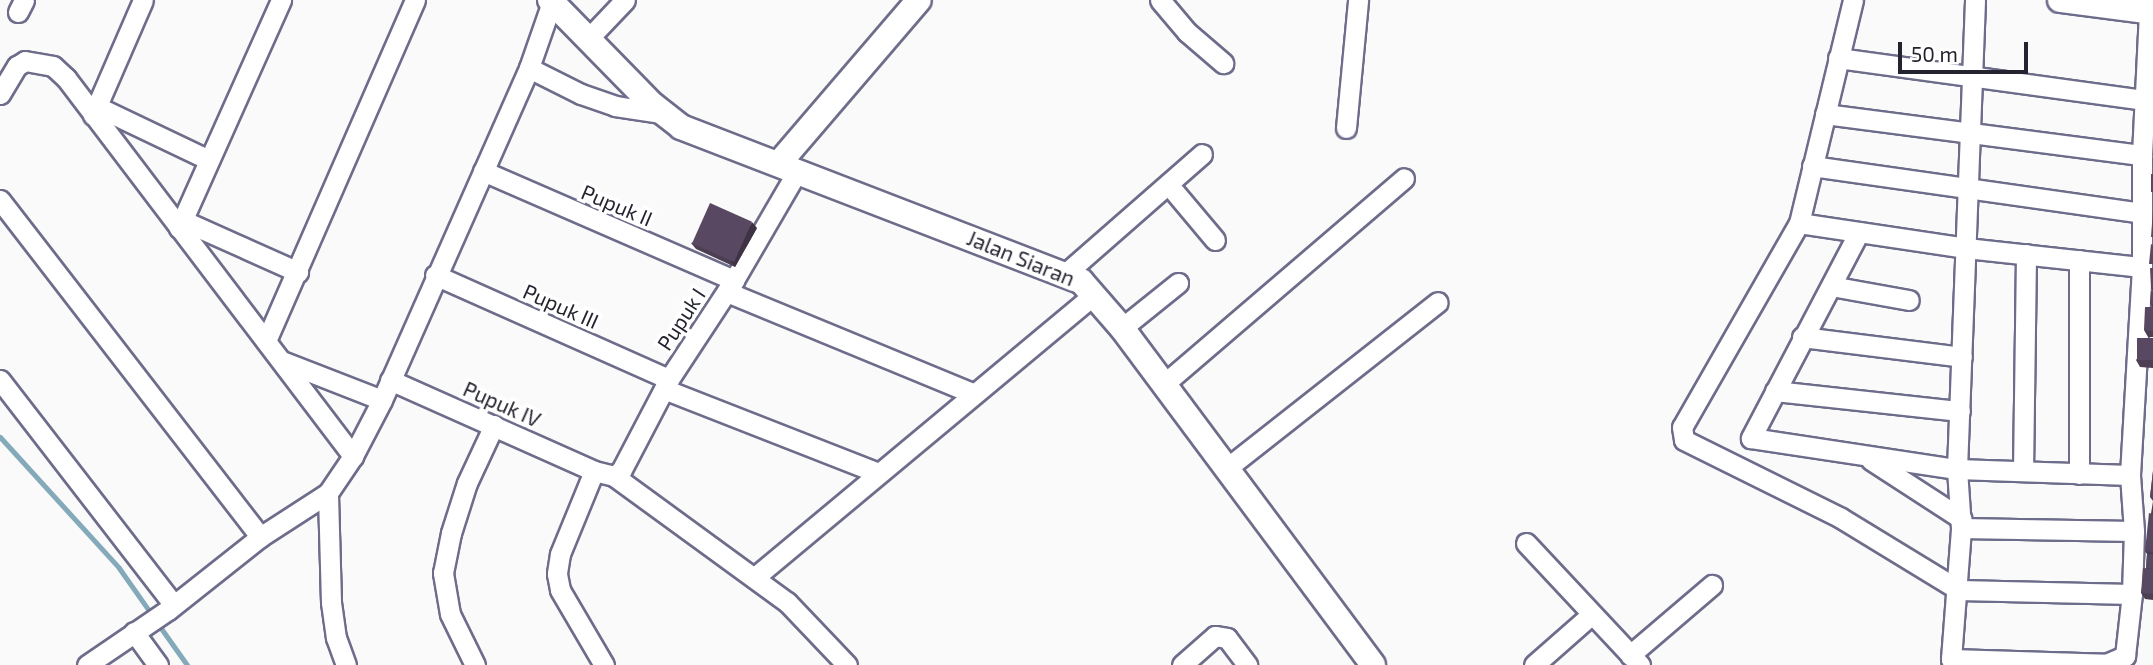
<!DOCTYPE html>
<html>
<head>
<meta charset="utf-8">
<style>
  body { margin:0 }
  #map { position:relative; width:2153px; height:665px; overflow:hidden; background:#fafafa; font-family:"Exo 2",sans-serif }
  div>[style] { position:absolute }
  .stream>* { height:5px; margin:-2.5px; padding:0 2.5px; transform-origin:2.5px; border-radius:2.5px; background:#84aaba }
  .roads { filter:drop-shadow(2px 0 #6d6d8b) drop-shadow(-2px 0 #6d6d8b) drop-shadow(0 2px #6d6d8b) drop-shadow(0 -2px #6d6d8b) }
  .minor>* { height:19px; margin:-9.5px; padding:0 9.5px; transform-origin:9.5px; border-radius:9.5px; background:#fff }
  .tertiary>* { height:24px; margin:-12px; padding:0 12px; transform-origin:12px; border-radius:12px; background:#fff }
  .wall>* { inset:0; background:#4c3e53 }
  .shaded-wall>* { inset:0; background:#3e3244 }
  .building>* { inset:0; background:#584861; transform-origin:0 0 }
  span { translate:-50% -50%; white-space:nowrap; text-align:center; line-height:1.15; -webkit-text-stroke:7px #fff; paint-order:stroke }
  .street-label { font-size:21px; color:#242430 }
  .scale { position:absolute; left:1898px; top:42px; width:130px; height:32px; box-sizing:border-box; border:4px solid #242430; border-top:0; padding-left:9px; font-size:21px; line-height:24px; white-space:nowrap; color:#242430; -webkit-text-stroke:5px #fff; paint-order:stroke }
</style>
</head>
<body>
<div id="map">
  <div class="stream">
    <i style="left:0;top:437px;width:177px;rotate:47.7deg"></i>
    <i style="left:119px;top:568px;width:57px;rotate:54.9deg"></i>
    <i style="left:158px;top:624px;width:50px;rotate:54.7deg"></i>
  </div>
  <div class="roads">
    <div class="minor">
      <i style="left:1160px;top:0;width:42px;rotate:49.8deg"></i>
      <i style="left:1187px;top:32px;width:48px;rotate:40.7deg"></i>
      <i style="left:1853px;top:0;width:229px;rotate:103.6deg"></i>
      <i style="left:1799px;top:223px;width:235px;rotate:119.8deg"></i>
      <i style="left:1682px;top:427px;width:13px;rotate:81deg"></i>
      <i style="left:1684px;top:440px;width:175px;rotate:26.4deg"></i>
      <i style="left:1841px;top:518px;width:138px;rotate:31.4deg"></i>
      <i style="left:1959px;top:590px;width:173px;rotate:1.3deg"></i>
      <i style="left:18px;top:12px;width:13px;rotate:-63deg"></i>
      <i style="left:587px;top:40px;width:55px;rotate:-46.5deg"></i>
      <i style="left:1838px;top:58px;width:310px;rotate:7.8deg"></i>
      <i style="left:529px;top:68px;width:58px;rotate:26.6deg"></i>
      <i style="left:581px;top:94px;width:36px;rotate:19deg"></i>
      <i style="left:615px;top:106px;width:47px;rotate:8.7deg"></i>
      <i style="left:0;top:94px;width:33px;rotate:-59deg"></i>
      <i style="left:17px;top:66px;width:9px;rotate:-32deg"></i>
      <i style="left:25px;top:61px;width:28px;rotate:10deg"></i>
      <i style="left:53px;top:66px;width:18px;rotate:43deg"></i>
      <i style="left:66px;top:78px;width:475px;rotate:52.8deg"></i>
      <i style="left:98px;top:107px;width:123px;rotate:25.5deg"></i>
      <i style="left:1825px;top:114px;width:320px;rotate:7.4deg"></i>
      <i style="left:93px;top:115px;width:125px;rotate:-66.5deg"></i>
      <i style="left:1346px;top:128px;width:129px;rotate:-84.6deg"></i>
      <i style="left:1812px;top:166px;width:333px;rotate:8.1deg"></i>
      <i style="left:483px;top:171px;width:274px;rotate:23.5deg"></i>
      <i style="left:1168px;top:184px;width:73px;rotate:50deg"></i>
      <i style="left:0;top:200px;width:426px;rotate:52.3deg"></i>
      <i style="left:184px;top:221px;width:125px;rotate:24.1deg"></i>
      <i style="left:1799px;top:223px;width:169px;rotate:8.5deg"></i>
      <i style="left:1966px;top:248px;width:177px;rotate:6.2deg"></i>
      <i style="left:179px;top:228px;width:250px;rotate:-65.9deg"></i>
      <i style="left:1859px;top:232px;width:233px;rotate:117.7deg"></i>
      <i style="left:1751px;top:438px;width:208px;rotate:8.6deg"></i>
      <i style="left:1957px;top:469px;width:173px;rotate:2deg"></i>
      <i style="left:2079px;top:260px;width:214px;rotate:90deg"></i>
      <i style="left:1065px;top:274px;width:182px;rotate:-41.2deg"></i>
      <i style="left:435px;top:275px;width:256px;rotate:24deg"></i>
      <i style="left:1831px;top:286px;width:79px;rotate:10.2deg"></i>
      <i style="left:727px;top:292px;width:267px;rotate:22.4deg"></i>
      <i style="left:1122px;top:328px;width:72px;rotate:-38.8deg"></i>
      <i style="left:1802px;top:337px;width:161px;rotate:7.1deg"></i>
      <i style="left:266px;top:341px;width:372px;rotate:-66.4deg"></i>
      <i style="left:282px;top:361px;width:107px;rotate:21.3deg"></i>
      <i style="left:0;top:380px;width:284px;rotate:52.3deg"></i>
      <i style="left:390px;top:380px;width:223px;rotate:24deg"></i>
      <i style="left:594px;top:471px;width:21px;rotate:14deg"></i>
      <i style="left:614px;top:476px;width:9px;rotate:-36deg"></i>
      <i style="left:621px;top:471px;width:104px;rotate:-62.4deg"></i>
      <i style="left:669px;top:379px;width:118px;rotate:-56.7deg"></i>
      <i style="left:734px;top:280px;width:127px;rotate:-59.8deg"></i>
      <i style="left:1164px;top:384px;width:316px;rotate:-40.6deg"></i>
      <i style="left:664px;top:389px;width:230px;rotate:21.4deg"></i>
      <i style="left:1775px;top:391px;width:186px;rotate:6.2deg"></i>
      <i style="left:1871px;top:460px;width:108px;rotate:33deg"></i>
      <i style="left:1227px;top:468px;width:268px;rotate:-38.2deg"></i>
      <i style="left:594px;top:471px;width:90px;rotate:112.3deg"></i>
      <i style="left:560px;top:554px;width:20px;rotate:99deg"></i>
      <i style="left:557px;top:574px;width:16px;rotate:79deg"></i>
      <i style="left:560px;top:590px;width:87px;rotate:59.6deg"></i>
      <i style="left:2023px;top:471px;width:217px;rotate:-89.2deg"></i>
      <i style="left:614px;top:476px;width:214px;rotate:36.1deg"></i>
      <i style="left:787px;top:602px;width:87px;rotate:46.4deg"></i>
      <i style="left:1961px;top:528px;width:173px;rotate:1deg"></i>
      <i style="left:1526px;top:543px;width:167px;rotate:46.9deg"></i>
      <i style="left:755px;top:577px;width:441px;rotate:-39.8deg"></i>
      <i style="left:134px;top:632px;width:41px;rotate:54deg"></i>
      <i style="left:1630px;top:655px;width:108px;rotate:-40.5deg"></i>
      <i style="left:1951px;top:659px;width:155px;rotate:1.8deg"></i>
      <i style="left:2106px;top:664px;width:21px;rotate:-23deg"></i>
      <i style="left:2125px;top:656px;width:62px;rotate:-83.6deg"></i>
      <i style="left:2132px;top:594px;width:63px;rotate:-88.2deg"></i>
      <i style="left:2134px;top:531px;width:56px;rotate:-94.1deg"></i>
      <i style="left:2130px;top:475px;width:208px;rotate:-86.7deg"></i>
      <i style="left:2142px;top:267px;width:112px;rotate:-90deg"></i>
      <i style="left:2142px;top:155px;width:144px;rotate:-87.2deg"></i>
      <i style="left:87px;top:665px;width:98px;rotate:-34.2deg"></i>
      <i style="left:168px;top:610px;width:117px;rotate:-38.4deg"></i>
      <i style="left:260px;top:537px;width:81px;rotate:-32.9deg"></i>
      <i style="left:346px;top:665px;width:29px;rotate:-110deg"></i>
      <i style="left:336px;top:638px;width:36px;rotate:-98deg"></i>
      <i style="left:331px;top:602px;width:109px;rotate:-91.6deg"></i>
      <i style="left:328px;top:493px;width:45px;rotate:-56deg"></i>
      <i style="left:353px;top:456px;width:63px;rotate:-62.6deg"></i>
      <i style="left:382px;top:400px;width:363px;rotate:-66.1deg"></i>
      <i style="left:529px;top:68px;width:70px;rotate:-70.8deg"></i>
      <i style="left:475px;top:665px;width:57px;rotate:-116.1deg"></i>
      <i style="left:450px;top:614px;width:42px;rotate:-99.7deg"></i>
      <i style="left:443px;top:573px;width:41px;rotate:-78.7deg"></i>
      <i style="left:451px;top:533px;width:52px;rotate:-72.3deg"></i>
      <i style="left:467px;top:483px;width:64px;rotate:-65deg"></i>
      <i style="left:1182px;top:665px;width:44px;rotate:-41.3deg"></i>
      <i style="left:1215px;top:636px;width:12px;rotate:9deg"></i>
      <i style="left:1227px;top:638px;width:34px;rotate:53deg"></i>
      <i style="left:1534px;top:665px;width:77px;rotate:-41.3deg"></i>
      <i style="left:1956px;top:665px;width:8px;rotate:-130deg"></i>
      <i style="left:1951px;top:659px;width:131px;rotate:-85.6deg"></i>
      <i style="left:1961px;top:528px;width:59px;rotate:-93.9deg"></i>
      <i style="left:1957px;top:469px;width:469px;rotate:-87.8deg"></i>
    </div>
    <div class="tertiary">
      <i style="left:550px;top:0;width:147px;rotate:45.6deg"></i>
      <i style="left:653px;top:105px;width:36px;rotate:38deg"></i>
      <i style="left:681px;top:127px;width:429px;rotate:21.1deg"></i>
      <i style="left:1081px;top:281px;width:62px;rotate:48.9deg"></i>
      <i style="left:1122px;top:328px;width:420px;rotate:53.3deg"></i>
      <i style="left:2060px;top:0;width:94px;rotate:7.4deg"></i>
      <i style="left:780px;top:162px;width:213px;rotate:-49.4deg"></i>
    </div>
  </div>
  <div class="wall">
    <i style="clip-path:polygon(757px 228px,735px 267px,696px 249px,691px 243px)"></i>
    <i style="clip-path:polygon(2153px 268px,2153px 337px,2148px 337px,2144px 330px,2152px 307px,2150px 303px,2153px 291px,2151px 288px)"></i>
    <i style="clip-path:polygon(2153px 338px,2153px 368px,2140px 367px,2136px 360px)"></i>
    <i style="clip-path:polygon(2153px 471px,2153px 600px,2145px 599px,2141px 593px,2146px 568px,2147px 554px,2145px 551px,2153px 501px,2150px 497px)"></i>
  </div>
  <div class="shaded-wall">
    <i style="clip-path:polygon(752px 222px,757px 228px,735px 267px,730px 260px)"></i>
  </div>
  <div class="building">
    <i style="left:2151px;top:174px;width:2px;height:18px"></i>
    <i style="left:710px;top:203px;width:46px;height:44px;rotate:24deg"></i>
    <i style="clip-path:polygon(2153px 210px,2153px 237px,2151px 237px)"></i>
    <i style="clip-path:polygon(2151px 244px,2153px 245px,2153px 264px,2149px 264px)"></i>
    <i style="clip-path:polygon(2150px 268px,2153px 268px,2153px 288px,2151px 288px)"></i>
    <i style="clip-path:polygon(2151px 291px,2153px 291px,2153px 304px,2150px 303px)"></i>
    <i style="clip-path:polygon(2145px 307px,2153px 307px,2153px 331px,2144px 330px)"></i>
    <i style="left:2137px;top:338px;width:16px;height:22px"></i>
    <i style="clip-path:polygon(2153px 471px,2153px 498px,2150px 497px)"></i>
    <i style="clip-path:polygon(2149px 513px,2153px 514px,2153px 552px,2145px 551px)"></i>
    <i style="clip-path:polygon(2147px 554px,2153px 555px,2153px 569px,2146px 568px)"></i>
    <i style="clip-path:polygon(2143px 568px,2153px 569px,2153px 594px,2141px 593px)"></i>
  </div>
  <div class="street-label">
    <span style="left:617px;top:205px;rotate:23deg">Pupuk II</span>
    <span style="left:1021px;top:258px;rotate:22deg">Jalan Siaran</span>
    <span style="left:561px;top:306px;rotate:24deg">Pupuk III</span>
    <span style="left:681px;top:319px;rotate:-57deg">Pupuk I</span>
    <span style="left:502px;top:404px;rotate:24deg">Pupuk IV</span>
  </div>
  <div class="scale">50 m</div>
</div>
</body>
</html>
